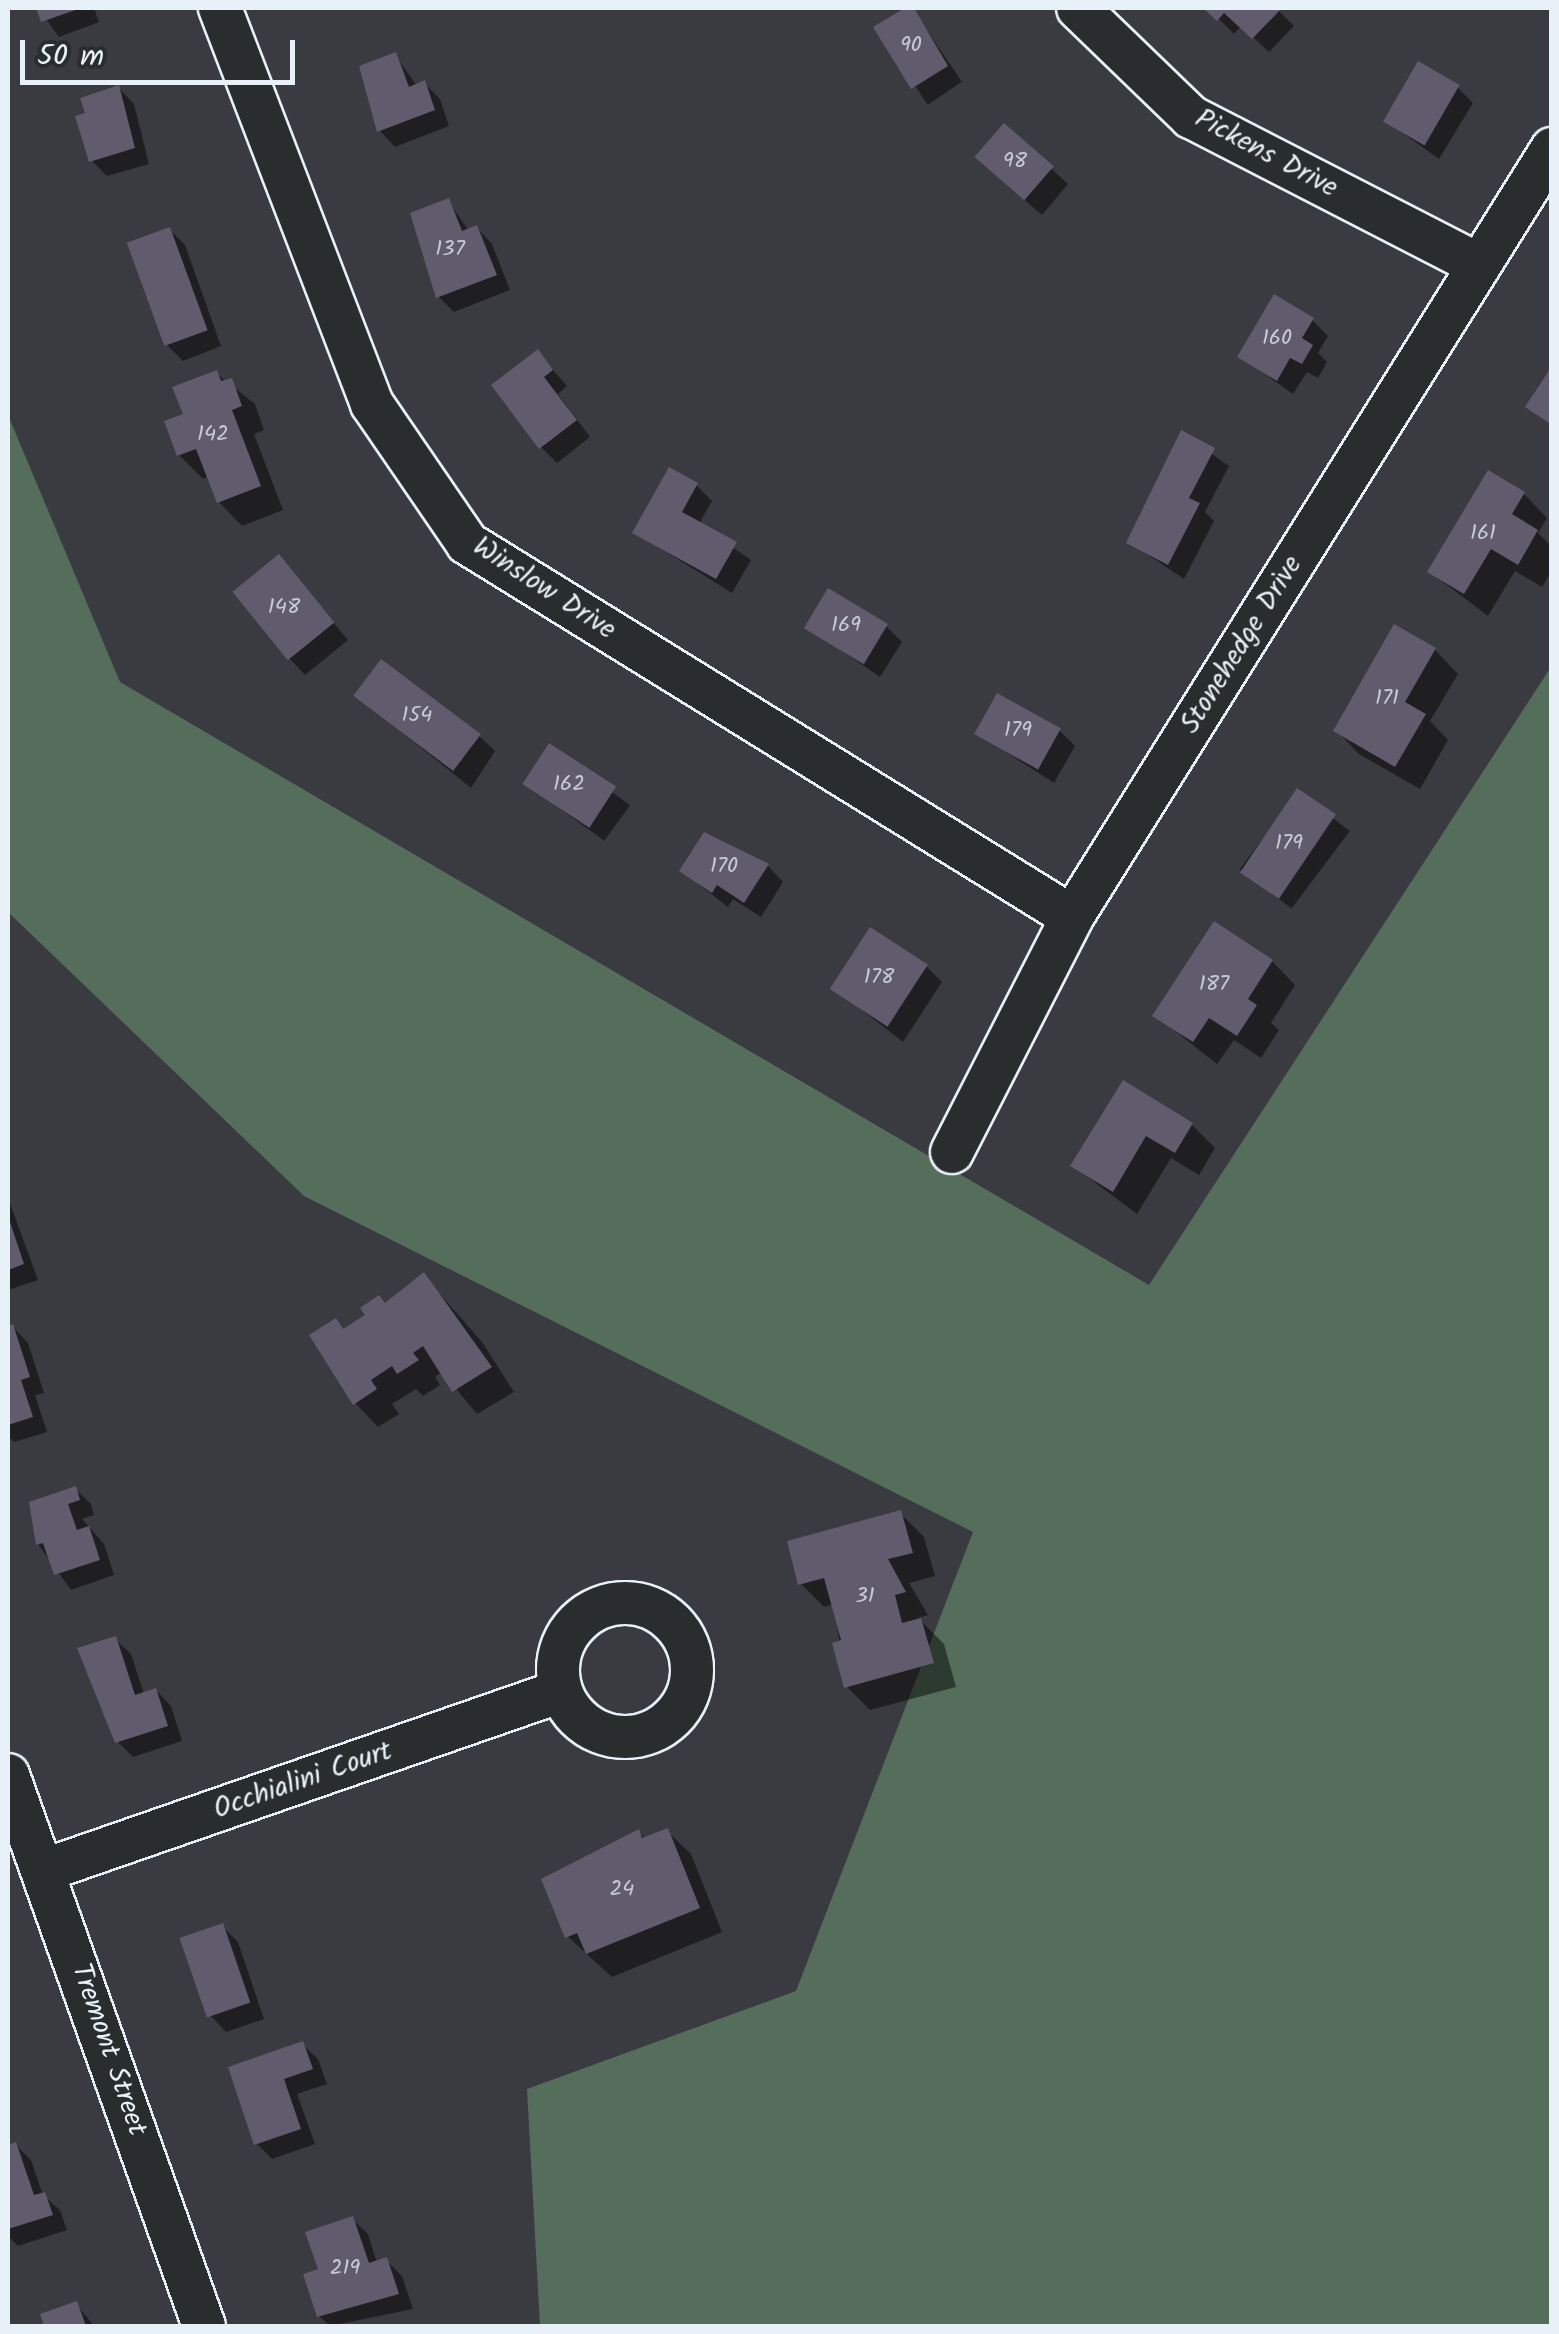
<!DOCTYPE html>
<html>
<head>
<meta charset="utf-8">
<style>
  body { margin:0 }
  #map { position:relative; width:1559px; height:2334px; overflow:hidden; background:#3a3b41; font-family:Kalam,sans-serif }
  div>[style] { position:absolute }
  .green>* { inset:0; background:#556e5b }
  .shadow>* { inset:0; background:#0007; transform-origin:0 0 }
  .building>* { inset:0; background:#605c6d; transform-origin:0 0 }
  .roads { filter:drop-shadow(2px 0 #e8f1f8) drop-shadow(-2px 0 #e8f1f8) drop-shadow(0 2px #e8f1f8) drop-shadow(0 -2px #e8f1f8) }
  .street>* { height:42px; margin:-21px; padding:0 21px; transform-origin:21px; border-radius:21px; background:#2a2d2e }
  .street>.ring { margin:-21px; padding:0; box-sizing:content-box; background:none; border:42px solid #2a2d2e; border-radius:50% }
  span { translate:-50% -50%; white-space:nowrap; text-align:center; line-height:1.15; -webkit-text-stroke:8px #2a2d2e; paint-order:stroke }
  .number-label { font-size:22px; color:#c6ccd5 }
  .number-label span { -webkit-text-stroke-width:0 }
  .street-label { font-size:28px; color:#e8f1f8 }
  .frame { position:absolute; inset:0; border:10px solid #e8f1f8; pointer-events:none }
  .scale { position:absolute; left:20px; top:40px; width:275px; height:45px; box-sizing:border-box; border:5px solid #e8f1f8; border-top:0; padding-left:12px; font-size:30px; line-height:35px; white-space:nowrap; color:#e8f1f8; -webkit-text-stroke:8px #2a2d2e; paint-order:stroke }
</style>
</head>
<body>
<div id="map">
  <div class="green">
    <i style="clip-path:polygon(8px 415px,120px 682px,1149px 1285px,1551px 667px,1551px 2326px,540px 2326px,527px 2089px,796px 1991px,973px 1532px,304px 1196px,8px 912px)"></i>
  </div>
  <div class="shadow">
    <i style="clip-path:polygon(38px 8px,94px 8px,99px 22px,59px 37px)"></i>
    <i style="left:912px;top:8px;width:89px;height:41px;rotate:56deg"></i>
    <i style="clip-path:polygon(1208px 8px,1276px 8px,1294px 26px,1269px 52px,1241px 26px,1234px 34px)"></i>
    <i style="clip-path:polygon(395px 55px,417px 86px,424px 83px,440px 99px,449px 126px,395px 147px,380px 131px,362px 67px)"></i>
    <i style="clip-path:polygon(1457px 87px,1473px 103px,1439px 159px,1386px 121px)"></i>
    <i style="clip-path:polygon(119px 88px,134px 104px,149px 164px,107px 176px,92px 161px)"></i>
    <i style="clip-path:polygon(1004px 126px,1068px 184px,1042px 215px,993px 173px)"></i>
    <i style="clip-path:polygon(448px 201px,469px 231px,477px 228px,492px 244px,510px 290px,454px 312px,439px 297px)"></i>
    <i style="clip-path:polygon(170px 230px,185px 245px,221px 346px,183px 361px,167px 345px)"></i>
    <i style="clip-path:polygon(1312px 320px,1328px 336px,1318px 353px,1327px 362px,1318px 378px,1307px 372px,1293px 394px,1241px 357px)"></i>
    <i style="clip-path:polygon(538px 353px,567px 386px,558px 394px,590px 437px,557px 463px,541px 447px)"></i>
    <i style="clip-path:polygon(216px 373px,255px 404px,264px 430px,254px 434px,283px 510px,242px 526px,219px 502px,209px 476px,203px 479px,179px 455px,186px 416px)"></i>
    <i style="clip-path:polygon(1182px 433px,1229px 466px,1205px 512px,1214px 521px,1184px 579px,1129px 542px)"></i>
    <i style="clip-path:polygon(696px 485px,712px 501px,699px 524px,751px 560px,732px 593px,636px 533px)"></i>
    <i style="clip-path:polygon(1524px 494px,1547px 518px,1538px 533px,1552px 547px,1552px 571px,1542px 587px,1515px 571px,1488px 616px,1430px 572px)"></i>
    <i style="clip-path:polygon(279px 558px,348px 640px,305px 675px,290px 659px)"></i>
    <i style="clip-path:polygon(886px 626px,902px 642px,880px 677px,808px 627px)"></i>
    <i style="clip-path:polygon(1435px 650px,1458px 674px,1430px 721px,1448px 740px,1420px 789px,1359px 754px,1336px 730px)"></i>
    <i style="clip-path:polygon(356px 695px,479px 736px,495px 751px,471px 788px)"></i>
    <i style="clip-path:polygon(1059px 730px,1075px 746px,1054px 783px,978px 734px)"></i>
    <i style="left:550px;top:747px;width:99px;height:44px;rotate:36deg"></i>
    <i style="left:1298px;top:792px;width:65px;height:97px;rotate:37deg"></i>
    <i style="clip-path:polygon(705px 835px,768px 866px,783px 882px,761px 917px,733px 899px,728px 907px,682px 871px)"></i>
    <i style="clip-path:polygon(1272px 961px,1295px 985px,1271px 1023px,1279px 1030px,1261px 1058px,1234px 1040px,1217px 1064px,1155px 1015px)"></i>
    <i style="clip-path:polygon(927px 967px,942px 982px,903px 1042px,834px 988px)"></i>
    <i style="clip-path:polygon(1123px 1083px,1192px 1125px,1215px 1148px,1199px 1175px,1171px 1158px,1137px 1214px,1073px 1166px)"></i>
    <i style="clip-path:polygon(8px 1198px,38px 1280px,8px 1290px)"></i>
    <i style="clip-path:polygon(424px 1276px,482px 1342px,514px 1392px,477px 1414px,442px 1372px,435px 1377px,440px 1385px,423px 1396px,416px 1389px,392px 1404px,399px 1414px,378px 1427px,355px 1403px,345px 1331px)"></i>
    <i style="clip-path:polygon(13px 1327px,28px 1343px,44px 1393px,35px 1395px,47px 1432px,14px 1442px,8px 1436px,8px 1329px)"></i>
    <i style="clip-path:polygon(75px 1489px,91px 1504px,94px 1515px,82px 1519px,104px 1544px,114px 1575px,71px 1590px,38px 1544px)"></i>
    <i style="clip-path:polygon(900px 1513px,924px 1537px,935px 1576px,909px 1583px,928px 1615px,918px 1618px,944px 1644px,956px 1687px,870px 1710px,846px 1686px,834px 1604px,824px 1607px,800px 1583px)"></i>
    <i style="clip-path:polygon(115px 1639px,131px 1654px,144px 1694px,156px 1690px,171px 1706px,182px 1741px,133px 1757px,117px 1741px)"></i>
    <i style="clip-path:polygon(667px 1831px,691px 1854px,722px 1932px,612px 1977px,567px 1936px,638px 1832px,646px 1839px)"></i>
    <i style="clip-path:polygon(222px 1926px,238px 1942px,264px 2019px,226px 2032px,211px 2016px)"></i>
    <i style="clip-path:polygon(302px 2044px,318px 2059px,327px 2084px,297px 2094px,315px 2144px,272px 2159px,256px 2143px,231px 2068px)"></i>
    <i style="clip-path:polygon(16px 2145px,31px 2160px,43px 2195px,60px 2210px,67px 2230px,18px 2246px,8px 2236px,8px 2147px)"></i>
    <i style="clip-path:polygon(352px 2219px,368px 2234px,377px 2263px,386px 2260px,402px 2276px,413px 2309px,330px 2326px,319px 2316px,321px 2270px)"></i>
    <i style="clip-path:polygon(76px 2304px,94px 2326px,47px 2326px,43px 2316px)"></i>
  </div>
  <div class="building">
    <i style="clip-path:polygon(36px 8px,81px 8px,41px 22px)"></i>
    <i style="clip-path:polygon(905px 8px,914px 8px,948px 66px,911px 89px,873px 27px)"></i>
    <i style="clip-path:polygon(1203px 8px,1282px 8px,1252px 39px,1224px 13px,1217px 21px)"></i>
    <i style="clip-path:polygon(396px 52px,409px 87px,425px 80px,435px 110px,377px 132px,359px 66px)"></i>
    <i style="left:1418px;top:61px;width:48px;height:70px;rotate:30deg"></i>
    <i style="clip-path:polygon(119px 85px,135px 148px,89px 162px,75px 116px,85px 113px,80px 98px)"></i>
    <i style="left:1004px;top:123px;width:66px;height:45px;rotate:41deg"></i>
    <i style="clip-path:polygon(449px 198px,462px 231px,477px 225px,497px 275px,436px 298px,410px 213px)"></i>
    <i style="left:170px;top:227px;width:110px;height:46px;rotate:70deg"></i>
    <i style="clip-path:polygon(1274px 294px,1314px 318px,1302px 338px,1313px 345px,1302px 364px,1290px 358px,1277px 381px,1237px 357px)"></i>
    <i style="clip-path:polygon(538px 349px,553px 370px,544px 377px,577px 420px,539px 449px,491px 385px)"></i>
    <i style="clip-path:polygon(1552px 366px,1552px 425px,1525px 407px)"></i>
    <i style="clip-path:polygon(217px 370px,221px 381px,232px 378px,242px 406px,232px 410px,261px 486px,217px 503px,196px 449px,177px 456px,164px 421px,183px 414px,172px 387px)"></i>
    <i style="clip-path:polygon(1181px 430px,1215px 448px,1189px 498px,1200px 503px,1168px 565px,1126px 543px)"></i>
    <i style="clip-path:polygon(669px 467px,698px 483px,682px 512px,737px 542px,716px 579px,632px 533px)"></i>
    <i style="clip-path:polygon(1488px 470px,1525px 492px,1512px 514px,1538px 530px,1518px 565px,1491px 549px,1464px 594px,1427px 572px)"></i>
    <i style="left:279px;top:554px;width:88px;height:60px;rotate:51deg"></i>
    <i style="left:828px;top:588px;width:70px;height:47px;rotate:31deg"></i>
    <i style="clip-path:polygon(1394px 624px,1436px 648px,1405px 702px,1426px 714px,1395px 767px,1333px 731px)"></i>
    <i style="left:381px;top:659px;width:125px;height:46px;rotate:37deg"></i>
    <i style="left:997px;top:693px;width:73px;height:47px;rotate:29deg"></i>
    <i style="left:549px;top:743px;width:80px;height:49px;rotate:33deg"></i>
    <i style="left:1297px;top:788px;width:47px;height:102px;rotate:34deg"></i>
    <i style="clip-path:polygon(704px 832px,769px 864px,744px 903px,717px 885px,712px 893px,679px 871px)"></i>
    <i style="clip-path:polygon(1214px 921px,1273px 960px,1248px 999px,1257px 1005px,1237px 1036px,1209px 1018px,1193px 1042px,1152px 1016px)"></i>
    <i style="left:870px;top:927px;width:69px;height:74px;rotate:33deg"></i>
    <i style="clip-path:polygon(1123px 1080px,1193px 1123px,1175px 1153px,1146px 1136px,1113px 1192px,1070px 1166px)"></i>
    <i style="clip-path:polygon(8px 1216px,24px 1264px,8px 1270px)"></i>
    <i style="clip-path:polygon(424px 1272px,492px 1367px,452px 1392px,423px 1346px,413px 1353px,419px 1360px,397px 1374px,392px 1366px,371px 1380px,377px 1389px,353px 1405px,309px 1335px,336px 1318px,343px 1329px,365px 1315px,360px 1308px,379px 1295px,385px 1303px)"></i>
    <i style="clip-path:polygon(13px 1324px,30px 1377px,21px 1380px,33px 1417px,8px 1425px,8px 1326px)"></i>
    <i style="clip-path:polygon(76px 1486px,80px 1500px,68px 1504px,77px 1530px,89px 1526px,100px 1560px,54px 1575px,43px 1543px,36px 1545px,29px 1502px)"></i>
    <i style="clip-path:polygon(901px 1510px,913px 1553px,888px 1559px,906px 1592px,895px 1595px,902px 1623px,921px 1618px,934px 1663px,844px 1688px,832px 1643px,841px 1640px,824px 1578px,798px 1585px,787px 1541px)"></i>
    <i style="clip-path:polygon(116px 1636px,135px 1695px,156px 1688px,168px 1726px,115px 1743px,77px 1648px)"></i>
    <i style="clip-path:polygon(668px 1828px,700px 1908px,586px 1954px,577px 1933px,565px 1938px,541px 1879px,639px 1829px,642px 1838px)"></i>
    <i style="left:223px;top:1923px;width:84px;height:46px;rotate:71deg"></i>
    <i style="clip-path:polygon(303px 2041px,313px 2069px,284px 2079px,301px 2129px,254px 2145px,228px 2067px)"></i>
    <i style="clip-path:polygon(16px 2142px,34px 2195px,45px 2192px,53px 2215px,8px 2229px,8px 2145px)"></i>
    <i style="clip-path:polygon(353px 2216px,369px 2263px,387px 2257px,399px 2294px,317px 2317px,303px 2274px,318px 2269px,305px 2232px)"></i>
    <i style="clip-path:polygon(77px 2301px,86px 2326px,44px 2326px,40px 2314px)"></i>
  </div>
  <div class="roads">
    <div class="street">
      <i style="left:220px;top:8px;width:424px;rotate:69deg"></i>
      <i style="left:372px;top:404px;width:168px;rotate:55.6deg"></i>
      <i style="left:467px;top:543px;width:711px;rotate:31.72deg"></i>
      <i style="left:1078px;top:8px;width:157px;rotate:44deg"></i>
      <i style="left:1191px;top:117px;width:324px;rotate:27.2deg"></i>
      <i style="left:952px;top:1152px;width:264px;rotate:-62.9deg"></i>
      <i style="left:1072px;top:917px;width:906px;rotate:-57.99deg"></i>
      <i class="ring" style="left:558px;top:1603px;width:92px;height:92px"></i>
      <i style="left:8px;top:1775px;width:585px;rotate:70.42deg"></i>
      <i style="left:45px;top:1870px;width:546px;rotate:-19.13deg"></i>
    </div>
  </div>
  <div class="number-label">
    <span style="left:911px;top:46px">90</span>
    <span style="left:1015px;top:162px">98</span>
    <span style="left:450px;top:250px">137</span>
    <span style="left:1277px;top:339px">160</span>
    <span style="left:213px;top:435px">142</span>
    <span style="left:1483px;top:534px">161</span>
    <span style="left:284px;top:608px">148</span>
    <span style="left:846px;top:626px">169</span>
    <span style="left:1387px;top:699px">171</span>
    <span style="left:417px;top:716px">154</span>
    <span style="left:1018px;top:731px">179</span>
    <span style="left:569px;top:785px">162</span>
    <span style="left:1289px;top:844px">179</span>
    <span style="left:724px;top:867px">170</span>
    <span style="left:879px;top:978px">178</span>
    <span style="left:1214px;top:985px">187</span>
    <span style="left:865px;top:1597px">31</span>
    <span style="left:622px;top:1890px">24</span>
    <span style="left:345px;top:2269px">219</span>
  </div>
  <div class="street-label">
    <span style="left:1266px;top:154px;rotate:28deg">Pickens Drive</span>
    <span style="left:544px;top:589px;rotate:33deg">Winslow Drive</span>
    <span style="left:1242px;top:645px;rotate:-58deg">Stonehedge Drive</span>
    <span style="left:303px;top:1781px;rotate:-19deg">Occhialini Court</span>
    <span style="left:108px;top:2050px;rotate:71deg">Tremont Street</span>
  </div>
  <div class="frame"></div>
  <div class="scale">50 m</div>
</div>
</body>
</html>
